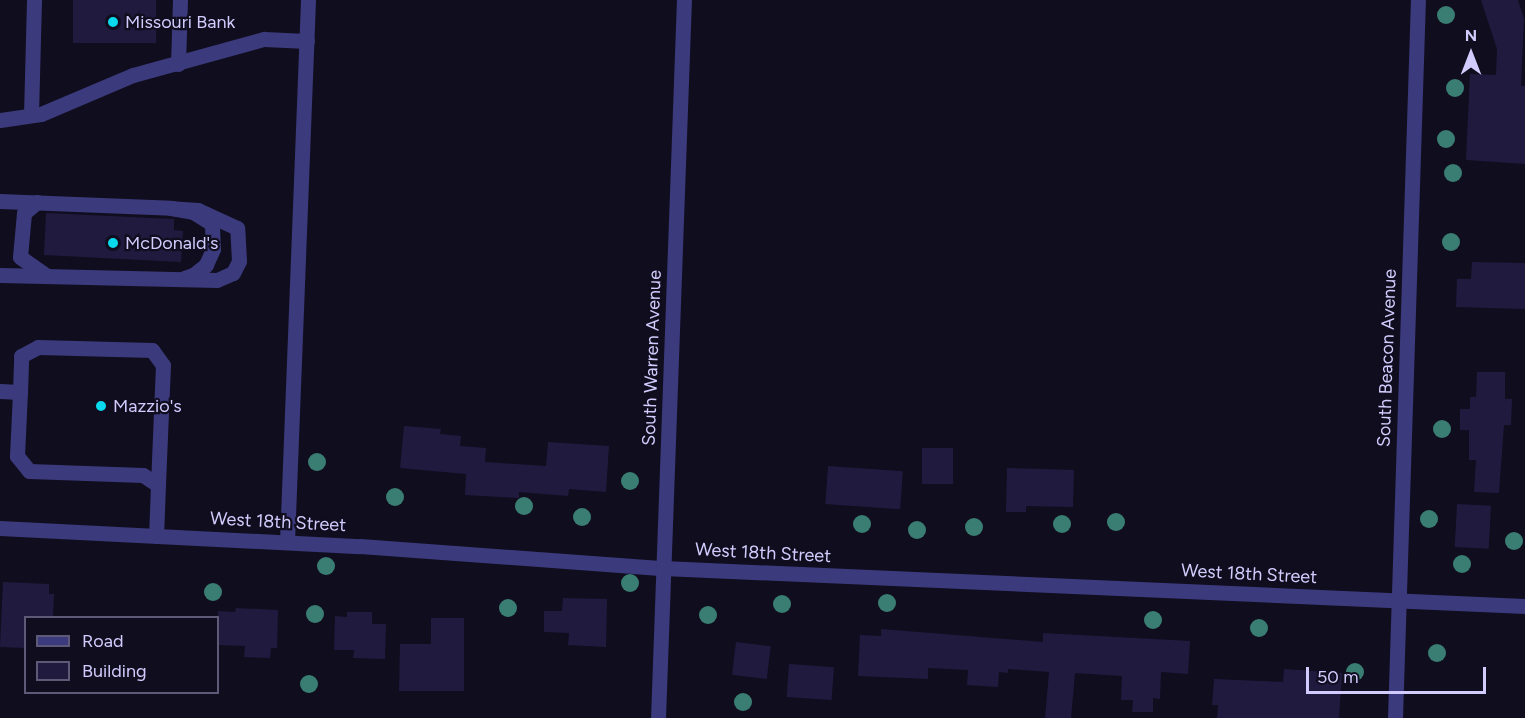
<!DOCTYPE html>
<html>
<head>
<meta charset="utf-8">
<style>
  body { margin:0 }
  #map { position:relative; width:1525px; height:718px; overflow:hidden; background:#100d1e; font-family:Figtree,sans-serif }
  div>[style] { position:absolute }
  .building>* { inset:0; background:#211a3f; transform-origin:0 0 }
  .minor>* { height:15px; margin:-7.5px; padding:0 7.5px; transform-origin:7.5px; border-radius:7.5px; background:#3b3a7c }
  .trees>* { width:18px; height:18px; margin:-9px; border-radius:50%; background:#3a7e73 }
  .dots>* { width:16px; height:16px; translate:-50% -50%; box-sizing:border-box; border:3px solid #100d1e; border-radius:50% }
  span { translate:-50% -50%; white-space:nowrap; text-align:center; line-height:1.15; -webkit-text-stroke:4.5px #100d1e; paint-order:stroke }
  .poi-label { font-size:18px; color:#d1ccfd }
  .left { translate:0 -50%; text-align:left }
  .street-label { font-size:18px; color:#d1ccfd }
  .legend { position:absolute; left:24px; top:616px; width:195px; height:78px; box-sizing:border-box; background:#100d1e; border:2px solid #5d5977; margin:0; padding:8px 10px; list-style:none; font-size:18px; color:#d1ccfd }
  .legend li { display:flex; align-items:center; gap:12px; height:30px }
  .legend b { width:30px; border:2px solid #5d5977 }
  .north { position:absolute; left:1441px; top:24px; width:60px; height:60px; -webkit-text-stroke:4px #100d1e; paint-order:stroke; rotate:0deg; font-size:16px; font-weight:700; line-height:24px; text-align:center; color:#d1ccfd }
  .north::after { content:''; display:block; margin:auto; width:21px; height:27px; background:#d1ccfd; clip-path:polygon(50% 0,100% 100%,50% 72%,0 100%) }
  .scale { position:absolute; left:1306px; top:667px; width:180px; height:27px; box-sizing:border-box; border:3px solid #d1ccfd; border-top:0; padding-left:8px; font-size:18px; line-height:21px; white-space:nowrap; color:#d1ccfd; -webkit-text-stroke:4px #100d1e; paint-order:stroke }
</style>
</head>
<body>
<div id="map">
  <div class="building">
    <i style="left:73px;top:0;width:83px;height:43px"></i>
    <i style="clip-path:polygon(1481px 0,1518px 0,1524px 19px,1521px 86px,1525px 86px,1525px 164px,1466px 160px,1470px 74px,1496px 75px,1497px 49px)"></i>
    <i style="clip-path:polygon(46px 213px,174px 219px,174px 230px,183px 231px,181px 262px,44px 255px)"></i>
    <i style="clip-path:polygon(1472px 262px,1525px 263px,1525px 309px,1456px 307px,1457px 279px,1471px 279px)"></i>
    <i style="clip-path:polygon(1477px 372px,1505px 372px,1505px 399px,1512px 399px,1511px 425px,1504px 425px,1499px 493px,1474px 492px,1476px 460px,1469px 460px,1469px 430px,1460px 430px,1460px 409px,1470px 409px,1470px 397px,1476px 397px)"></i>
    <i style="clip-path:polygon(404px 426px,441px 429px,440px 434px,461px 436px,460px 446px,486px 448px,485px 462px,546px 466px,548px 442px,609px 446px,606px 492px,569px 489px,568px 496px,519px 492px,519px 498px,465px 495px,466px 474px,400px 468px)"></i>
    <i style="left:922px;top:448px;width:31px;height:36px"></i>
    <i style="left:828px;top:466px;width:75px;height:38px;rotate:4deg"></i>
    <i style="clip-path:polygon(1007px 468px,1074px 470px,1073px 507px,1026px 506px,1026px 512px,1006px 512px)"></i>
    <i style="left:1457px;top:504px;width:34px;height:43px;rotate:3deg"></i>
    <i style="clip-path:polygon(3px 582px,49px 584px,49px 594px,54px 594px,53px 618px,26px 618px,26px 648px,0 647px)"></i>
    <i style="clip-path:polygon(563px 598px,607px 599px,606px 647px,568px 645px,569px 633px,544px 632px,544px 611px,562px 611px)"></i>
    <i style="clip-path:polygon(236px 608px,278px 610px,277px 648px,271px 648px,270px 658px,244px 657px,245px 646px,218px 645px,218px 611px,235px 612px)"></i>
    <i style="clip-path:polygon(347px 612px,372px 612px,372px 624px,386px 624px,385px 659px,353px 658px,354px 650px,334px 650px,335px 616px,347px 617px)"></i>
    <i style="clip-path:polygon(431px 618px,464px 618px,464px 691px,399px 691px,400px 644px,431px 644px)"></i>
    <i style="clip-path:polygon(881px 629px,1043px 642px,1043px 633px,1190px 641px,1188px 674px,1161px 672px,1160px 699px,1153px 698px,1153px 712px,1132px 712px,1133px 700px,1121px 700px,1122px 676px,1075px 673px,1071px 718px,1045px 718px,1049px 672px,1008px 669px,1008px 673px,999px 672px,998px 687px,967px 685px,968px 670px,928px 668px,928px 679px,858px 676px,860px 635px,881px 636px)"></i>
    <i style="left:736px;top:642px;width:35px;height:33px;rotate:7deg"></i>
    <i style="left:789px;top:664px;width:45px;height:33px;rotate:4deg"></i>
    <i style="clip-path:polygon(1284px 669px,1342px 673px,1339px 718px,1217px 718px,1218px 705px,1212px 705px,1214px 679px,1283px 682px)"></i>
  </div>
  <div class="minor">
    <i style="left:178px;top:64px;width:64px;rotate:-88.2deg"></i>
    <i style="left:31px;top:115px;width:115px;rotate:-88.5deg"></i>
    <i style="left:0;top:120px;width:41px;rotate:-8.3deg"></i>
    <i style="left:41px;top:114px;width:100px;rotate:-23deg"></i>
    <i style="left:133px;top:75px;width:136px;rotate:-15.4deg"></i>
    <i style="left:264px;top:39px;width:43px;rotate:2.7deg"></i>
    <i style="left:0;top:201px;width:171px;rotate:2.3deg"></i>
    <i style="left:171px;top:208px;width:22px;rotate:10deg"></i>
    <i style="left:193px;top:212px;width:22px;rotate:32deg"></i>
    <i style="left:212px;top:224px;width:25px;rotate:88deg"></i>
    <i style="left:213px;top:249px;width:17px;rotate:114deg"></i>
    <i style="left:206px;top:265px;width:16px;rotate:142deg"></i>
    <i style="left:193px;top:275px;width:9px;rotate:162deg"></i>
    <i style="left:37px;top:202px;width:17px;rotate:140deg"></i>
    <i style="left:24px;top:213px;width:44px;rotate:95.2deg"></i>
    <i style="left:20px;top:257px;width:32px;rotate:35deg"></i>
    <i style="left:0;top:275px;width:217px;rotate:1.3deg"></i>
    <i style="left:217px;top:280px;width:17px;rotate:-24deg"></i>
    <i style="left:233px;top:273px;width:13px;rotate:-63deg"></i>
    <i style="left:239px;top:261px;width:33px;rotate:-93deg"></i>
    <i style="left:237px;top:228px;width:43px;rotate:-155.2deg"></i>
    <i style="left:198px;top:210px;width:27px;rotate:-176deg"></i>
    <i style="left:0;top:391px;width:20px;rotate:3deg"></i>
    <i style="left:20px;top:392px;width:64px;rotate:92.7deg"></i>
    <i style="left:17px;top:456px;width:19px;rotate:51deg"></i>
    <i style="left:29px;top:471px;width:114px;rotate:2deg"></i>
    <i style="left:143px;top:475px;width:18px;rotate:34deg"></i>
    <i style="left:158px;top:485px;width:51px;rotate:92.2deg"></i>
    <i style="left:20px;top:392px;width:36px;rotate:-88deg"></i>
    <i style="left:21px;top:356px;width:19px;rotate:-28deg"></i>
    <i style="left:38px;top:347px;width:114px;rotate:1.5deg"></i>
    <i style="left:152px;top:350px;width:19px;rotate:54deg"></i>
    <i style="left:163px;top:365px;width:120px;rotate:92.4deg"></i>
    <i style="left:0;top:528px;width:360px;rotate:2.9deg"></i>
    <i style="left:360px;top:546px;width:304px;rotate:4.2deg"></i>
    <i style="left:663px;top:568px;width:863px;rotate:2.52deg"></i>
    <i style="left:287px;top:542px;width:542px;rotate:-87.78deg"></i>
    <i style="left:658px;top:718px;width:718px;rotate:-87.93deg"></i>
    <i style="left:1395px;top:718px;width:718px;rotate:-88.17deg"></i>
  </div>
  <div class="trees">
    <i style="left:1446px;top:15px"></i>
    <i style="left:1455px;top:88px"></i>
    <i style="left:1446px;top:139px"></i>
    <i style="left:1453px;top:173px"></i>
    <i style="left:1451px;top:242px"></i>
    <i style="left:1442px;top:429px"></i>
    <i style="left:317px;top:462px"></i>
    <i style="left:630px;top:481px"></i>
    <i style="left:395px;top:497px"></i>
    <i style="left:524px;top:506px"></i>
    <i style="left:582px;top:517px"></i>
    <i style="left:1429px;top:519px"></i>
    <i style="left:1116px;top:522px"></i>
    <i style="left:862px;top:524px"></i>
    <i style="left:1062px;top:524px"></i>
    <i style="left:974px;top:527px"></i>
    <i style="left:917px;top:530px"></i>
    <i style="left:1514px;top:541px"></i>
    <i style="left:1462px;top:564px"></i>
    <i style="left:326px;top:566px"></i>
    <i style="left:630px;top:583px"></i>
    <i style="left:213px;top:592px"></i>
    <i style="left:887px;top:603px"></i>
    <i style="left:782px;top:604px"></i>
    <i style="left:508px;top:608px"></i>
    <i style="left:315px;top:614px"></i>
    <i style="left:708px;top:615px"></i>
    <i style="left:1153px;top:620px"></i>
    <i style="left:1259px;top:628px"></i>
    <i style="left:1437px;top:653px"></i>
    <i style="left:1355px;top:672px"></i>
    <i style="left:309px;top:684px"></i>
    <i style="left:743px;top:702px"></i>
  </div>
  <div class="dots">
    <i style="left:113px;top:22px;background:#09d9ed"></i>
    <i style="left:113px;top:243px;background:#09d9ed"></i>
    <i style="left:101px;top:406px;background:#09d9ed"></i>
  </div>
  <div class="poi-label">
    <span class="left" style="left:125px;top:22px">Missouri Bank</span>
    <span class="left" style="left:125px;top:243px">McDonald's</span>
    <span class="left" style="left:113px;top:406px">Mazzio's</span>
  </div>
  <div class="street-label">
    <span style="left:652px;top:358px;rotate:-88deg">South Warren Avenue</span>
    <span style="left:1387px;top:358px;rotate:-88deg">South Beacon Avenue</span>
    <span style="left:278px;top:522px;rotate:3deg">West 18th Street</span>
    <span style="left:763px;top:553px;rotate:3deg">West 18th Street</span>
    <span style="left:1249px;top:574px;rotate:3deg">West 18th Street</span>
  </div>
  <ul class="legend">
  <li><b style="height:8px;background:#3b3a7c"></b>Road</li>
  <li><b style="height:16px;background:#211a3f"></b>Building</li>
  </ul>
  <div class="north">N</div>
  <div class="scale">50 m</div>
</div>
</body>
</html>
